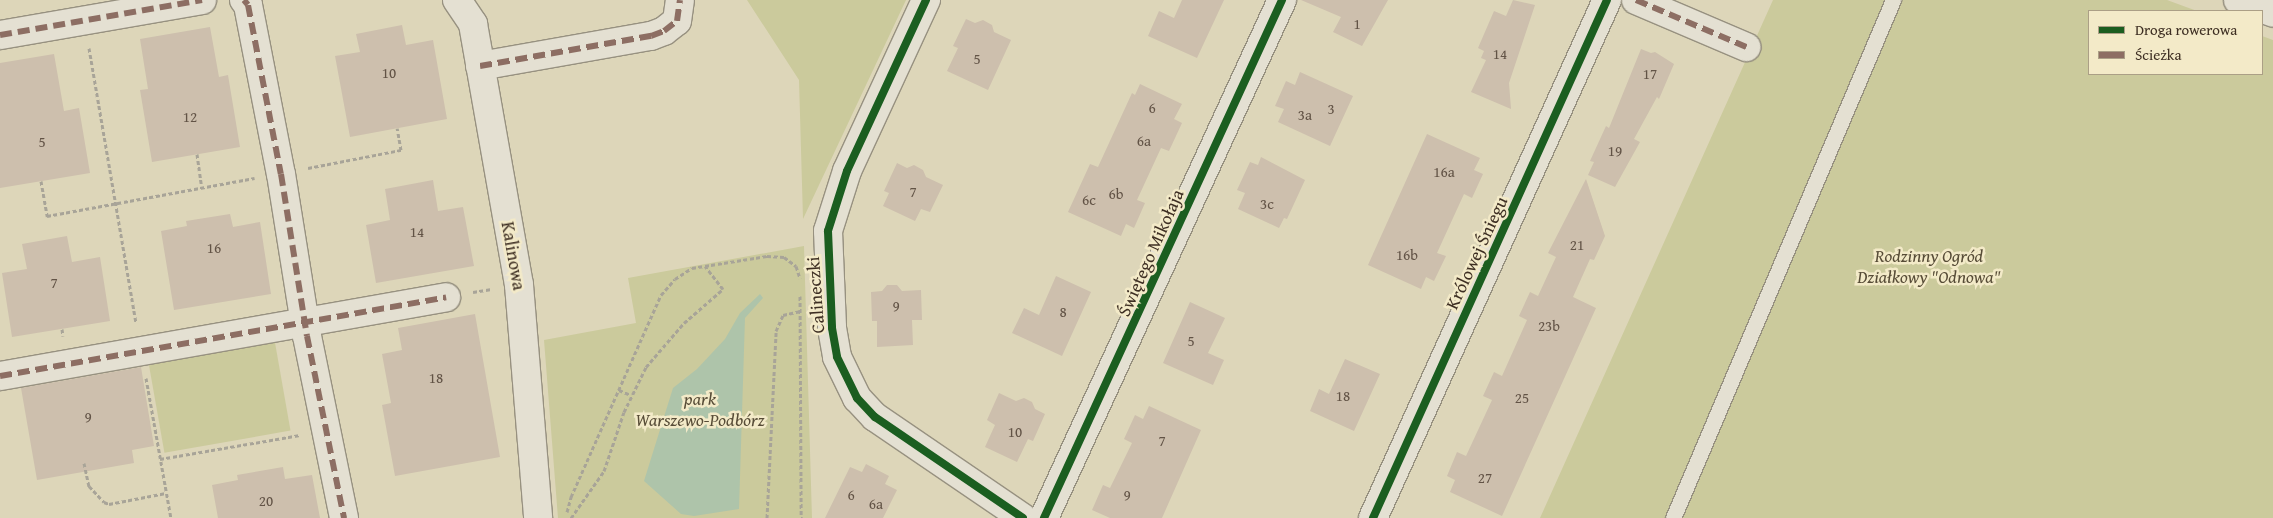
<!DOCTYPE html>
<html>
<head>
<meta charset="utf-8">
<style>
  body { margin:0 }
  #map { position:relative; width:2273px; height:518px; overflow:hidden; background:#ddd6b9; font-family:"Gentium Book Plus",serif }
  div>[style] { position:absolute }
  .green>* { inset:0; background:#cbca9c; transform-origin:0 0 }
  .water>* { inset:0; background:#aec4aa }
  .building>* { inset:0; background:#cdbfad }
  .path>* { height:3px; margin-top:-1.5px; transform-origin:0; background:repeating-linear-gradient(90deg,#a8a498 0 4px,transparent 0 6.5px) }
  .roads { filter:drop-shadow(1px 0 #979180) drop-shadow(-1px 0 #979180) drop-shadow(0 1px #979180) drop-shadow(0 -1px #979180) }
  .lane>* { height:15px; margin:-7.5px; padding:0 7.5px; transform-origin:7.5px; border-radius:7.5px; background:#e4e0d2 }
  .street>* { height:28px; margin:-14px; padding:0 14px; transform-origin:14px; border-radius:14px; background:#e4e0d2 }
  .quiet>* { height:6px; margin-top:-3px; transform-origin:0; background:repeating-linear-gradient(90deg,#8d6e63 0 12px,transparent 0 18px) }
  .cycleway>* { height:8px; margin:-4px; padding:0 4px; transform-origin:4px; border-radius:4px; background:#1b5e20 }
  span { translate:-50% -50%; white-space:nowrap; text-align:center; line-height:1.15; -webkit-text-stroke:5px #f3eac8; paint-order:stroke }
  .number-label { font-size:15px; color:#625346 }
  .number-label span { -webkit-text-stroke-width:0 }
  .street-label { font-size:18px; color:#3e2f23 }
  .park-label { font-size:18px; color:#574c37; font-style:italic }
  .legend { position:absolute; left:2088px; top:10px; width:175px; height:65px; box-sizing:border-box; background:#f3eac8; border:1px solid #ab9f86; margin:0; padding:6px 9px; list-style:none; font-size:15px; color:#3e2f23 }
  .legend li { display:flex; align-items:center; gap:10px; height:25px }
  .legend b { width:25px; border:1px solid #ab9f86 }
</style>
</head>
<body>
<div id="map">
  <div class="green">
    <i style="clip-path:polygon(747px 0,906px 0,803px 219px,799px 80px)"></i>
    <i style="clip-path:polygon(1773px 0,2167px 0,2197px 11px,2089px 11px,2089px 74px,2262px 74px,2262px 36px,2273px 40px,2273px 518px,1540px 518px)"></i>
    <i style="clip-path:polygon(804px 246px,812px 518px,558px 518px,544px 340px,636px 323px,628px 278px)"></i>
    <i style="left:274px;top:337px;width:95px;height:128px;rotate:80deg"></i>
  </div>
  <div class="water">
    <i style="clip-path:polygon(760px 294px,763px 298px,745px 318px,739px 509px,694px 516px,681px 514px,644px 481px,673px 388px,697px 369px,725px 339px,740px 313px)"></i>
  </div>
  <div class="building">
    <i style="clip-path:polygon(1182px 0,1224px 0,1197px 58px,1148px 36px,1159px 11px,1174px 18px)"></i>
    <i style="clip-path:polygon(1301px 0,1388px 0,1362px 46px,1333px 32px,1341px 17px)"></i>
    <i style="clip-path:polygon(1513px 0,1535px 5px,1509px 83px,1511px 109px,1471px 92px,1486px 60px,1481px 58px,1484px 51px,1478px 48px,1494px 11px,1506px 16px)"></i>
    <i style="clip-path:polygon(966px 19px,975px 23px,983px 20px,992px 25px,994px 32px,1011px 40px,988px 90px,947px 71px,958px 48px,953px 46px)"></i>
    <i style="clip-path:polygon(402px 25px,406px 45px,433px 40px,447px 119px,350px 137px,335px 56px,360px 52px,356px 34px)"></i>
    <i style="clip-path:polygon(210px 27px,219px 77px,228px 75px,240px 147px,152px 162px,140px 90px,148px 89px,140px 39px)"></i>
    <i style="clip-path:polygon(1641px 49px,1651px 53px,1655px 52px,1674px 64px,1659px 99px,1657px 97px,1634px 139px,1640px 142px,1615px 187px,1588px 175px,1594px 162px,1590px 161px,1606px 126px,1609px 128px)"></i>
    <i style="clip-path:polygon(54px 54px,64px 111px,79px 108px,90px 173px,0 188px,0 63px)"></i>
    <i style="clip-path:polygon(1300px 72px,1353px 96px,1330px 146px,1278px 122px,1284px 109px,1275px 106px,1286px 81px,1295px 85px)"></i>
    <i style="clip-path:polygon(1140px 84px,1182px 104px,1174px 119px,1182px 123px,1169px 151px,1161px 148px,1137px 200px,1145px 203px,1134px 228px,1126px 224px,1121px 236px,1068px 212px,1090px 164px,1098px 167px,1132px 93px,1135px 95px)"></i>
    <i style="clip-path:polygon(1427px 134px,1480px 158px,1474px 170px,1483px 174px,1472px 198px,1464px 194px,1437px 253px,1446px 256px,1434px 281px,1426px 277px,1421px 289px,1368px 265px)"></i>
    <i style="clip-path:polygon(1261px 157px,1305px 180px,1287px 219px,1284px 218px,1279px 228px,1238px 209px,1245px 193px,1237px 190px,1250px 162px,1258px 165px)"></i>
    <i style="clip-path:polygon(897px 163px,907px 168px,914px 165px,923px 170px,926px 177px,943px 185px,930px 212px,921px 209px,915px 221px,883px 206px,889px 193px,884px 191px)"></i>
    <i style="clip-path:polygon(1586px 179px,1605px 236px,1594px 260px,1590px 259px,1573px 297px,1596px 308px,1502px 516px,1450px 492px,1455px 480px,1447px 476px,1457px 452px,1466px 456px,1492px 400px,1483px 396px,1494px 372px,1502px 376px,1527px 320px,1519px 316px,1530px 292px,1538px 296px,1556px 257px,1548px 253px)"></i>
    <i style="clip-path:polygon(433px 180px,438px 211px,463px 207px,474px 266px,376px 283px,366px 225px,390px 220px,385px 189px)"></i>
    <i style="clip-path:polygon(230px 214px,233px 227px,260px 222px,271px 294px,174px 310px,161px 231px,187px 226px,186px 221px)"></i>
    <i style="clip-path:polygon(67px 236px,72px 262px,100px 257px,110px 321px,12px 337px,2px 273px,27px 269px,22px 244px)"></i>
    <i style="clip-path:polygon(1056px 276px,1091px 292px,1062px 356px,1012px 333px,1024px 308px,1039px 315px)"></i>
    <i style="clip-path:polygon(887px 285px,897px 285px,902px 291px,921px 290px,922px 320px,912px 320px,913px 345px,877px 347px,877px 321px,872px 321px,871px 292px,882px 291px)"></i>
    <i style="clip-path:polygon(1190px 302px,1225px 318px,1208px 353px,1224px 360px,1213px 385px,1163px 363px)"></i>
    <i style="clip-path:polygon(475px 314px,500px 457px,395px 476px,382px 405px,391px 403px,382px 354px,402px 350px,398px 328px)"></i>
    <i style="clip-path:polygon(1345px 359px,1380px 374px,1354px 431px,1310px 411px,1319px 389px,1329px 394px)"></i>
    <i style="clip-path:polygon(141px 367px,154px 446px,132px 450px,134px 463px,37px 480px,21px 388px)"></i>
    <i style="clip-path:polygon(999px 393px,1016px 401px,1024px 398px,1032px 402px,1035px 409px,1045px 414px,1033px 441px,1028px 439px,1017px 462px,985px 447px,995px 425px,987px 420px)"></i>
    <i style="clip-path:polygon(1149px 406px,1201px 430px,1162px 518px,1110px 518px,1092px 510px,1103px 485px,1110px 488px,1132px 443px,1124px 439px,1135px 415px,1143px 419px)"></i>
    <i style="clip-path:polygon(866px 464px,889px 476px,885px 484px,897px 490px,883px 518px,825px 518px,850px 467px,862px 472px)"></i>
    <i style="clip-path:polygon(283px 467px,285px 479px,312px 475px,320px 518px,218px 518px,212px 485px,238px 480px,237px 475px)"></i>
  </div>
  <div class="path">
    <i style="left:89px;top:48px;width:279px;rotate:80.3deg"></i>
    <i style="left:197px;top:154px;width:34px;rotate:82deg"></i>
    <i style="left:308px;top:168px;width:95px;rotate:-11deg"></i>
    <i style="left:401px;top:150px;width:22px;rotate:-100deg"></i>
    <i style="left:41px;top:181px;width:36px;rotate:80deg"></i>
    <i style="left:47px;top:216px;width:211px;rotate:-10.4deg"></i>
    <i style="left:473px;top:292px;width:19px;rotate:-9deg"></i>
    <i style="left:800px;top:296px;width:222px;rotate:89.7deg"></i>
    <i style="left:62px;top:329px;width:7px;rotate:82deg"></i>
    <i style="left:146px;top:378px;width:142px;rotate:79.9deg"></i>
    <i style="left:619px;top:390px;width:13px;rotate:23deg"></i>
    <i style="left:160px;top:459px;width:142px;rotate:-9.7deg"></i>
    <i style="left:84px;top:463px;width:24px;rotate:78deg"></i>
    <i style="left:89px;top:486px;width:22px;rotate:47deg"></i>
    <i style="left:104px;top:502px;width:5px;rotate:22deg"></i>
    <i style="left:109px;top:504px;width:58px;rotate:-10.9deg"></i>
    <i style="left:567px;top:512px;width:16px;rotate:-75deg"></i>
    <i style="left:571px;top:497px;width:221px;rotate:-66deg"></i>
    <i style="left:661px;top:295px;width:21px;rotate:-49deg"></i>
    <i style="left:675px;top:279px;width:20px;rotate:-33deg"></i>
    <i style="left:692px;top:268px;width:76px;rotate:-9.1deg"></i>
    <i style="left:767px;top:256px;width:17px;rotate:3deg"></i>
    <i style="left:784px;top:257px;width:15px;rotate:37deg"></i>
    <i style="left:796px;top:266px;width:13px;rotate:72deg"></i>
    <i style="left:571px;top:518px;width:57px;rotate:-54.9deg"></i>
    <i style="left:604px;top:471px;width:62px;rotate:-71.3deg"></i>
    <i style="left:624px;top:412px;width:50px;rotate:-63.9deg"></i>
    <i style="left:646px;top:367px;width:58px;rotate:-49.2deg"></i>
    <i style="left:684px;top:323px;width:52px;rotate:-41.1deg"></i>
    <i style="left:723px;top:289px;width:29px;rotate:-128deg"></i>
    <i style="left:767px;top:518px;width:187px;rotate:-87.2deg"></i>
    <i style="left:776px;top:331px;width:17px;rotate:-66deg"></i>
    <i style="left:783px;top:315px;width:17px;rotate:-13deg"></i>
  </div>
  <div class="roads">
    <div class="lane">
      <i style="left:1673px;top:518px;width:563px;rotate:-66.99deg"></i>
    </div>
    <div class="street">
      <i style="left:244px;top:0;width:6px;rotate:51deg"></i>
      <i style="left:248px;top:5px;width:172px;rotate:79deg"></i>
      <i style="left:281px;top:174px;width:164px;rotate:80.9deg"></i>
      <i style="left:307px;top:336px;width:186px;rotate:78.5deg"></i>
      <i style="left:457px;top:0;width:29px;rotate:56deg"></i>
      <i style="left:473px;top:24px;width:265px;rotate:80deg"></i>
      <i style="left:519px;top:285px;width:234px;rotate:85.3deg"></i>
      <i style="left:926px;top:0;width:188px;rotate:114.8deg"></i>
      <i style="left:847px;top:171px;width:63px;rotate:107.6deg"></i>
      <i style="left:828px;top:231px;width:97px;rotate:87.6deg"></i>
      <i style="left:832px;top:328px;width:29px;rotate:80deg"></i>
      <i style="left:837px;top:357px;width:46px;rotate:64deg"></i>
      <i style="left:857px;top:398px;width:26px;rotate:47deg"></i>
      <i style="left:875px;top:417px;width:179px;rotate:34.3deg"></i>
      <i style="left:1636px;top:0;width:120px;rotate:23.1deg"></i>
      <i style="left:2238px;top:0;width:37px;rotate:20deg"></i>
      <i style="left:0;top:35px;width:205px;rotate:-9.8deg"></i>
      <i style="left:480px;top:66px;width:174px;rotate:-10deg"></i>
      <i style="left:651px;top:36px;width:14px;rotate:-21deg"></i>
      <i style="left:664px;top:31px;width:16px;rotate:-38deg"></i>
      <i style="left:677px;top:21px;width:21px;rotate:-82deg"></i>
      <i style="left:0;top:376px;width:453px;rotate:-10deg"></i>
      <i style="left:1044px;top:518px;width:570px;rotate:-65.32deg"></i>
      <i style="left:1373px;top:518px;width:568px;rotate:-65.69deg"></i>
    </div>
  </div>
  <div class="quiet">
    <i style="left:244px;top:0;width:6px;rotate:51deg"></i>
    <i style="left:248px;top:5px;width:172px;rotate:79deg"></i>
    <i style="left:281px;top:174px;width:164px;rotate:80.9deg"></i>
    <i style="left:307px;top:336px;width:186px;rotate:78.5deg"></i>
    <i style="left:1636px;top:0;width:120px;rotate:23.1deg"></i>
    <i style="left:0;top:35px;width:205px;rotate:-9.8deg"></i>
    <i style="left:480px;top:66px;width:174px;rotate:-10deg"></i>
    <i style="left:651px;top:36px;width:14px;rotate:-21deg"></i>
    <i style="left:664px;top:31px;width:16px;rotate:-38deg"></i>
    <i style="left:677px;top:21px;width:21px;rotate:-82deg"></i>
    <i style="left:0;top:376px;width:453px;rotate:-10deg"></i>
  </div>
  <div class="cycleway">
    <i style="left:926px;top:0;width:188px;rotate:114.8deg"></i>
    <i style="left:847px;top:171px;width:63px;rotate:107.6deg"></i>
    <i style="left:828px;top:231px;width:97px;rotate:87.6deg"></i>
    <i style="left:832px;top:328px;width:29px;rotate:80deg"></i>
    <i style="left:837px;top:357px;width:46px;rotate:64deg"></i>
    <i style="left:857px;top:398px;width:26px;rotate:47deg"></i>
    <i style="left:875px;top:417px;width:179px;rotate:34.3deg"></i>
    <i style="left:1044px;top:518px;width:570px;rotate:-65.32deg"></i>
    <i style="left:1373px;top:518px;width:568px;rotate:-65.69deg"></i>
  </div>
  <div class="number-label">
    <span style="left:1357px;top:24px">1</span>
    <span style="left:1500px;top:54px">14</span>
    <span style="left:977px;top:59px">5</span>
    <span style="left:389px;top:73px">10</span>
    <span style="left:1650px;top:74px">17</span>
    <span style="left:1152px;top:108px">6</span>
    <span style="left:1331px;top:109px">3</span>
    <span style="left:1305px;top:115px">3a</span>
    <span style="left:190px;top:117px">12</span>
    <span style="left:1144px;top:141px">6a</span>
    <span style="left:42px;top:142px">5</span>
    <span style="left:1615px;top:151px">19</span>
    <span style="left:1444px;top:172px">16a</span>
    <span style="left:913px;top:192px">7</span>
    <span style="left:1116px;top:194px">6b</span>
    <span style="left:1089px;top:200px">6c</span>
    <span style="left:1267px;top:204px">3c</span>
    <span style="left:417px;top:232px">14</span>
    <span style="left:1577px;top:245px">21</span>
    <span style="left:214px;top:248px">16</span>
    <span style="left:1407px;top:255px">16b</span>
    <span style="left:54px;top:283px">7</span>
    <span style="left:896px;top:306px">9</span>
    <span style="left:1063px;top:312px">8</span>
    <span style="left:1549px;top:326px">23b</span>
    <span style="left:1191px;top:341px">5</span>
    <span style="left:436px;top:378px">18</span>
    <span style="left:1343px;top:396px">18</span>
    <span style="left:1522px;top:398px">25</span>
    <span style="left:88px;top:417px">9</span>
    <span style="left:1015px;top:432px">10</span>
    <span style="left:1162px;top:441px">7</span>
    <span style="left:1485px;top:478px">27</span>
    <span style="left:851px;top:495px">6</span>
    <span style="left:1127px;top:495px">9</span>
    <span style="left:266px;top:501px">20</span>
    <span style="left:876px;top:504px">6a</span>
  </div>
  <div class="street-label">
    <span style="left:1151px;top:253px;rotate:-66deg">Świętego Mikołaja</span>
    <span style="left:1477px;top:253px;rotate:-65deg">Królowej Śniegu</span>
    <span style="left:513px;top:256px;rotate:80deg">Kalinowa</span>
    <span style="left:816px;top:295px;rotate:-94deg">Calineczki</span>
  </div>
  <div class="park-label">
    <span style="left:1929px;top:267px">Rodzinny Ogród<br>Działkowy "Odnowa"</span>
    <span style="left:700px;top:410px">park<br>Warszewo-Podbórz</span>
  </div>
  <ul class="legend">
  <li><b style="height:6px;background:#1b5e20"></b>Droga rowerowa</li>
  <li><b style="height:6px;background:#8d6e63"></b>Ścieżka</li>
  </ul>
</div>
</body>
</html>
